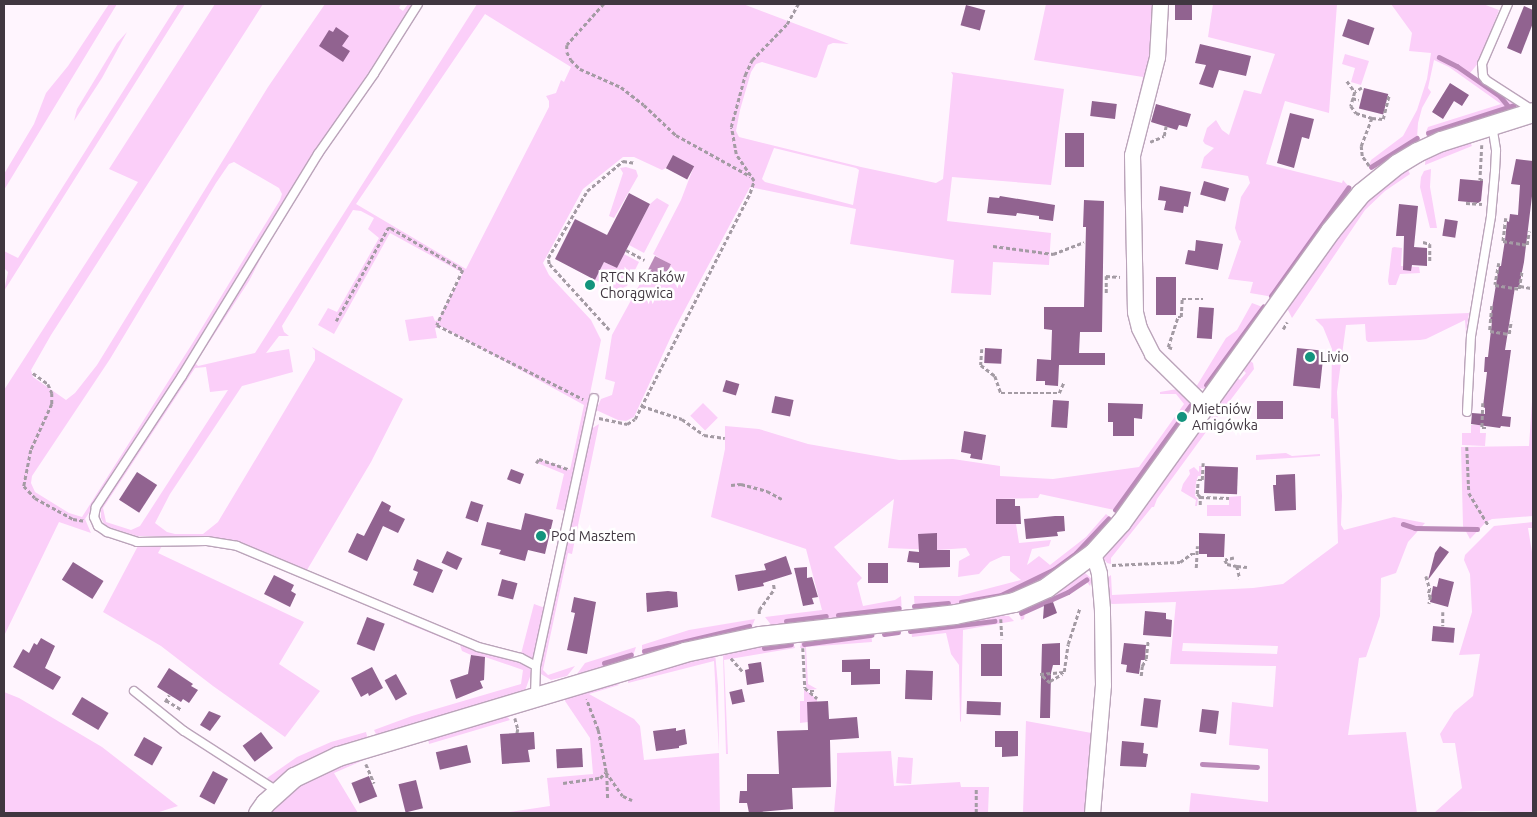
<!DOCTYPE html>
<html>
<head>
<meta charset="utf-8">
<style>
  body { margin:0 }
  #map { position:relative; width:1537px; height:817px; overflow:hidden; background:#fff5fe; font-family:Ubuntu,sans-serif }
  div>[style] { position:absolute }
  .green>* { inset:0; background:#fbcff9; transform-origin:0 0 }
  .water>* { inset:0; background:#bb8ab9; transform-origin:0 0 }
  .stream>* { height:4.5px; margin:-2.25px; padding:0 2.25px; transform-origin:2.25px; border-radius:2.25px; background:#bb8ab9 }
  .building>* { inset:0; background:#916390; transform-origin:0 0 }
  .path>* { height:2.5px; margin-top:-1.25px; transform-origin:0; background:repeating-linear-gradient(90deg,#a49ba4 0 4px,transparent 0 6.5px) }
  .roads { filter:drop-shadow(1px 0 #bba4ba) drop-shadow(-1px 0 #bba4ba) drop-shadow(0 1px #bba4ba) drop-shadow(0 -1px #bba4ba) }
  .service>* { height:8px; margin:-4px; padding:0 4px; transform-origin:4px; border-radius:4px; background:#fff }
  .minor>* { height:15px; margin:-7.5px; padding:0 7.5px; transform-origin:7.5px; border-radius:7.5px; background:#fff }
  .tertiary>* { height:19px; margin:-9.5px; padding:0 9.5px; transform-origin:9.5px; border-radius:9.5px; background:#fff }
  .dots>* { width:14px; height:14px; translate:-50% -50%; box-sizing:border-box; border:2px solid #fff; border-radius:50% }
  span { translate:-50% -50%; white-space:nowrap; text-align:center; line-height:1.15; -webkit-text-stroke:5px #fff; paint-order:stroke }
  .poi-label { font-size:14px; color:#403740 }
  .left { translate:0 -50%; text-align:left }
  .frame { position:absolute; inset:0; border:5px solid #403740; pointer-events:none }
</style>
</head>
<body>
<div id="map">
  <div class="green">
    <i style="clip-path:polygon(109px 4px,117px 4px,4px 190px,4px 174px,34px 124px,46px 93px,68px 66px)"></i>
    <i style="clip-path:polygon(178px 4px,185px 4px,4px 291px,8px 272px,4px 268px,4px 251px,18px 258px)"></i>
    <i style="clip-path:polygon(evenodd,215px 4px,263px 4px,51px 335px,31px 370px,33px 377px,66px 400px,75px 393px,97px 365px,268px 87px,325px 4px,401px 4px,399px 8px,403px 11px,408px 4px,414px 4px,323px 141px,170px 389px,85px 519px,91px 533px,59px 522px,4px 636px,4px 390px,138px 182px,109px 169px,215px 4px,234px 162px,279px 188px,282px 194px,280px 200px,192px 344px,82px 517px,69px 513px,35px 492px,31px 483px,32px 476px,110px 359px,216px 183px,229px 164px,234px 162px)"></i>
    <i style="clip-path:polygon(evenodd,422px 4px,389px 58px,322px 157px,265px 250px,249px 281px,197px 361px,196px 364px,198px 366px,255px 353px,477px 4px,743px 4px,849px 44px,833px 43px,828px 45px,817px 77px,815px 78px,762px 62px,756px 64px,751px 72px,740px 110px,736px 131px,739px 137px,861px 167px,936px 183px,943px 179px,953px 75px,951px 72px,1064px 89px,1051px 185px,952px 177px,947px 221px,1051px 233px,1049px 265px,993px 262px,991px 295px,951px 293px,954px 260px,850px 244px,856px 209px,750px 187px,674px 330px,634px 417px,626px 421px,618px 420px,596px 410px,601px 399px,612px 395px,615px 382px,605px 379px,612px 335px,647px 271px,663px 279px,671px 265px,653px 254px,681px 200px,694px 166px,673px 155px,666px 168px,662px 170px,634px 157px,623px 157px,583px 189px,543px 263px,549px 275px,591px 320px,601px 340px,566px 511px,556px 509px,564px 474px,535px 462px,539px 459px,570px 470px,584px 405px,442px 327px,435px 328px,437px 338px,409px 341px,405px 320px,433px 316px,435px 321px,438px 320px,463px 273px,390px 233px,334px 334px,318px 325px,328px 308px,337px 312px,379px 238px,368px 229px,374px 218px,361px 211px,353px 210px,282px 326px,284px 332px,289px 336px,279px 336px,266px 353px,289px 349px,293px 372px,242px 386px,170px 494px,155px 523px,167px 532px,175px 534px,203px 534px,218px 522px,315px 360px,315px 351px,312px 347px,403px 399px,371px 462px,307px 570px,228px 540px,210px 537px,137px 536px,105px 526px,101px 518px,101px 506px,155px 424px,314px 167px,422px 4px,485px 14px,571px 67px,564px 82px,561px 80px,556px 93px,546px 96px,549px 101px,549px 107px,466px 269px,356px 204px,485px 14px,422px 4px,774px 148px,856px 168px,859px 170px,853px 205px,765px 182px,762px 179px,774px 148px,422px 4px,206px 367px,210px 392px,228px 390px,140px 526px,131px 530px,106px 522px,103px 508px,195px 368px,206px 367px)"></i>
    <i style="clip-path:polygon(1046px 4px,1156px 4px,1157px 16px,1129px 191px,1124px 191px,1125px 154px,1143px 77px,1034px 60px)"></i>
    <i style="clip-path:polygon(1213px 4px,1337px 4px,1329px 113px,1285px 101px,1266px 164px,1342px 183px,1343px 180px,1352px 190px,1273px 297px,1250px 293px,1253px 282px,1228px 279px,1241px 241px,1239px 240px,1235px 228px,1241px 197px,1250px 183px,1248px 176px,1201px 168px,1204px 157px,1214px 148px,1205px 144px,1203px 141px,1207px 128px,1216px 120px,1222px 130px,1229px 135px,1244px 90px,1261px 94px,1275px 54px,1208px 37px)"></i>
    <i style="clip-path:polygon(1391px 4px,1483px 4px,1499px 10px,1480px 61px,1470px 73px,1516px 106px,1515px 108px,1431px 137px,1426px 132px,1428px 127px,1501px 104px,1449px 67px,1434px 60px,1428px 88px,1431px 92px,1422px 108px,1418px 123px,1417px 138px,1419px 142px,1372px 169px,1369px 165px,1371px 160px,1403px 136px,1417px 110px,1427px 79px,1431px 53px,1409px 51px,1412px 33px)"></i>
    <i style="clip-path:polygon(127px 32px,102px 78px,74px 121px,77px 109px,117px 43px)"></i>
    <i style="clip-path:polygon(1345px 54px,1369px 61px,1361px 85px,1351px 82px,1355px 68px,1342px 64px)"></i>
    <i style="clip-path:polygon(1468px 138px,1472px 146px,1425px 165px,1426px 154px)"></i>
    <i style="clip-path:polygon(1406px 166px,1410px 174px,1385px 191px,1365px 210px,1292px 318px,1286px 306px,1354px 211px)"></i>
    <i style="clip-path:polygon(626px 167px,636px 170px,638px 176px,614px 218px,609px 216px,623px 173px,620px 168px)"></i>
    <i style="clip-path:polygon(1431px 169px,1430px 187px,1437px 228px,1430px 228px,1420px 187px,1421px 177px,1424px 171px)"></i>
    <i style="clip-path:polygon(657px 198px,669px 205px,644px 253px,629px 245px,650px 204px)"></i>
    <i style="clip-path:polygon(1394px 247px,1402px 248px,1401px 266px,1419px 267px,1420px 273px,1400px 274px,1396px 285px,1389px 285px,1388px 281px,1392px 248px)"></i>
    <i style="clip-path:polygon(624px 254px,639px 262px,627px 286px,618px 290px,595px 280px,604px 262px,617px 268px)"></i>
    <i style="clip-path:polygon(1139px 262px,1140px 302px,1149px 340px,1156px 351px,1162px 353px,1196px 387px,1226px 338px,1237px 330px,1252px 303px,1265px 308px,1205px 389px,1191px 387px,1174px 369px,1165px 357px,1158px 355px,1147px 340px,1138px 305px,1137px 263px)"></i>
    <i style="clip-path:polygon(evenodd,1469px 313px,1466px 334px,1465px 320px,1426px 339px,1420px 340px,1368px 342px,1366px 340px,1365px 324px,1346px 325px,1337px 392px,1342px 496px,1341px 525px,1344px 530px,1394px 517px,1425px 523px,1408px 542px,1396px 573px,1381px 578px,1380px 616px,1366px 657px,1359px 658px,1348px 735px,1406px 732px,1417px 813px,1189px 813px,1191px 793px,1268px 802px,1268px 749px,1229px 745px,1232px 702px,1273px 707px,1276px 666px,1170px 664px,1176px 602px,1112px 604px,1106px 601px,1105px 580px,1111px 575px,1112px 595px,1253px 588px,1283px 584px,1338px 543px,1334px 419px,1331px 418px,1332px 349px,1323px 327px,1315px 319px,1469px 313px,1183px 643px,1277px 646px,1278px 646px,1277px 654px,1182px 651px,1183px 643px)"></i>
    <i style="clip-path:polygon(1249px 360px,1253px 363px,1254px 369px,1213px 423px,1211px 415px,1213px 406px,1235px 376px,1240px 380px,1246px 373px,1241px 368px)"></i>
    <i style="clip-path:polygon(1533px 386px,1533px 516px,1492px 519px,1486px 522px,1470px 539px,1463px 526px,1461px 447px,1529px 446px)"></i>
    <i style="clip-path:polygon(1177px 389px,1191px 398px,1195px 408px,1189px 417px,1183px 412px,1178px 419px,1184px 424px,1119px 511px,1040px 494px,1038px 498px,996px 499px,996px 524px,1016px 524px,1019px 543px,1051px 540px,1049px 546px,1032px 549px,1027px 565px,1039px 556px,1050px 565px,1086px 537px,1106px 514px,1113px 520px,1079px 558px,1017px 594px,915px 613px,914px 596px,959px 596px,1021px 580px,1010px 571px,1010px 556px,1003px 556px,990px 562px,979px 574px,958px 577px,959px 561px,970px 555px,966px 548px,937px 550px,888px 548px,894px 499px,834px 547px,862px 578px,857px 583px,863px 606px,895px 600px,901px 596px,902px 614px,772px 626px,765px 617px,822px 610px,806px 549px,711px 517px,725px 449px,725px 426px,759px 429px,808px 444px,899px 460px,953px 459px,1000px 466px,1000px 476px,1053px 479px,1139px 467px,1184px 404px,1176px 394px,1160px 394px,1160px 392px)"></i>
    <i style="left:703px;top:403px;width:21px;height:18px;rotate:45deg"></i>
    <i style="clip-path:polygon(599px 424px,572px 554px,568px 553px,543px 670px,548px 675px,575px 666px,567px 676px,551px 680px,541px 674px,540px 661px,588px 437px,591px 429px)"></i>
    <i style="clip-path:polygon(1471px 425px,1480px 425px,1480px 433px,1486px 433px,1485px 446px,1462px 445px,1462px 433px,1471px 433px)"></i>
    <i style="clip-path:polygon(1201px 427px,1206px 432px,1157px 499px,1154px 507px,1152px 507px,1111px 558px,1111px 564px,1107px 563px,1103px 558px,1105px 553px,1197px 429px)"></i>
    <i style="clip-path:polygon(1286px 453px,1292px 456px,1320px 454px,1320px 456px,1256px 460px,1256px 455px)"></i>
    <i style="clip-path:polygon(1199px 466px,1202px 466px,1201px 476px,1198px 476px,1196px 482px,1195px 496px,1198px 499px,1197px 506px,1195px 506px,1196px 500px,1181px 491px,1183px 484px,1190px 474px,1189px 470px,1194px 467px,1199px 472px)"></i>
    <i style="clip-path:polygon(1241px 496px,1241px 516px,1207px 516px,1207px 505px,1229px 505px,1229px 497px)"></i>
    <i style="clip-path:polygon(1533px 522px,1533px 528px,1528px 528px,1533px 558px,1533px 813px,1482px 811px,1434px 813px,1462px 788px,1455px 743px,1443px 743px,1440px 734px,1454px 712px,1473px 696px,1480px 654px,1459px 655px,1472px 612px,1470px 574px,1464px 560px,1465px 555px,1494px 526px)"></i>
    <i style="clip-path:polygon(139px 544px,163px 544px,158px 553px,304px 622px,279px 664px,320px 691px,285px 737px,213px 686px,161px 646px,103px 612px)"></i>
    <i style="clip-path:polygon(1085px 573px,1092px 579px,1090px 586px,1087px 582px,1053px 602px,1025px 612px,1024px 619px,1021px 620px,1019px 609px)"></i>
    <i style="clip-path:polygon(534px 604px,545px 608px,535px 659px,521px 654px)"></i>
    <i style="clip-path:polygon(995px 615px,1009px 616px,1014px 621px,963px 630px,961px 722px,960px 721px,959px 665px,951px 654px,946px 633px,912px 637px,911px 629px,913px 626px)"></i>
    <i style="clip-path:polygon(755px 619px,751px 629px,643px 655px,642px 653px,642px 645px,689px 630px)"></i>
    <i style="clip-path:polygon(404px 620px,524px 664px,532px 671px,526px 688px,524px 692px,377px 736px,374px 730px,412px 716px,521px 684px,523px 670px,485px 657px,471px 655px,462px 651px,460px 645px,403px 622px)"></i>
    <i style="clip-path:polygon(871px 630px,872px 642px,806px 647px,808px 684px,817px 689px,809px 690px,806px 687px,805px 648px,800px 648px,802px 639px)"></i>
    <i style="clip-path:polygon(792px 639px,795px 648px,724px 660px,728px 754px,726px 754px,723px 654px,724px 651px)"></i>
    <i style="clip-path:polygon(636px 647px,632px 659px,577px 674px,585px 663px)"></i>
    <i style="clip-path:polygon(715px 652px,718px 686px,720px 813px,503px 813px,550px 806px,547px 778px,593px 774px,590px 738px,565px 701px,567px 694px,614px 681px,619px 685px,589px 694px,634px 719px,640px 726px,644px 760px,719px 753px,714px 661px,628px 683px,628px 681px,631px 676px)"></i>
    <i style="clip-path:polygon(804px 689px,817px 699px,817px 702px,808px 722px,800px 723px,800px 701px,804px 701px)"></i>
    <i style="clip-path:polygon(4px 692px,19px 698px,102px 747px,178px 806px,156px 813px,4px 813px)"></i>
    <i style="clip-path:polygon(504px 713px,510px 720px,429px 744px,428px 739px)"></i>
    <i style="clip-path:polygon(1026px 721px,1097px 734px,1089px 813px,1023px 813px)"></i>
    <i style="clip-path:polygon(366px 732px,368px 740px,274px 784px,267px 778px,297px 757px,331px 742px)"></i>
    <i style="clip-path:polygon(891px 751px,894px 786px,960px 782px,961px 787px,989px 787px,988px 813px,834px 813px,837px 779px,837px 753px)"></i>
    <i style="clip-path:polygon(362px 756px,364px 760px,334px 773px,358px 813px,267px 813px,307px 778px)"></i>
    <i style="left:898px;top:757px;width:15px;height:26px;rotate:4deg"></i>
  </div>
  <div class="water">
    <i style="left:655px;top:256px;width:18px;height:17px;rotate:27deg"></i>
  </div>
  <div class="stream">
    <i style="left:1439px;top:57px;width:20px;rotate:27deg"></i>
    <i style="left:1457px;top:66px;width:52px;rotate:34.9deg"></i>
    <i style="left:1500px;top:96px;width:14px;rotate:51deg"></i>
    <i style="left:1428px;top:133px;width:90px;rotate:-18deg"></i>
    <i style="left:1371px;top:167px;width:54px;rotate:-32.2deg"></i>
    <i style="left:1271px;top:296px;width:133px;rotate:-54.5deg"></i>
    <i style="left:1206px;top:385px;width:97px;rotate:-53.8deg"></i>
    <i style="left:1185px;top:413px;width:9px;rotate:-54deg"></i>
    <i style="left:1115px;top:510px;width:111px;rotate:-54.2deg"></i>
    <i style="left:1403px;top:524px;width:13px;rotate:18deg"></i>
    <i style="left:1415px;top:528px;width:62px;rotate:0.9deg"></i>
    <i style="left:961px;top:602px;width:41px;rotate:-9.9deg"></i>
    <i style="left:1001px;top:595px;width:58px;rotate:-25.7deg"></i>
    <i style="left:1053px;top:570px;width:29px;rotate:-36deg"></i>
    <i style="left:1076px;top:553px;width:47px;rotate:-46.7deg"></i>
    <i style="left:914px;top:606px;width:34px;rotate:-5deg"></i>
    <i style="left:1021px;top:613px;width:51px;rotate:-24.1deg"></i>
    <i style="left:1068px;top:592px;width:22px;rotate:-34deg"></i>
    <i style="left:838px;top:615px;width:61px;rotate:-6.5deg"></i>
    <i style="left:786px;top:621px;width:40px;rotate:-7.1deg"></i>
    <i style="left:910px;top:631px;width:85px;rotate:-6.8deg"></i>
    <i style="left:884px;top:634px;width:14px;rotate:-8deg"></i>
    <i style="left:804px;top:644px;width:68px;rotate:-7.7deg"></i>
    <i style="left:764px;top:648px;width:27px;rotate:-8deg"></i>
    <i style="left:644px;top:651px;width:108px;rotate:-13.4deg"></i>
    <i style="left:604px;top:663px;width:28px;rotate:-17deg"></i>
    <i style="left:1202px;top:764px;width:55px;rotate:3.1deg"></i>
  </div>
  <div class="building">
    <i style="left:1175px;top:4px;width:17px;height:16px"></i>
    <i style="left:966px;top:5px;width:20px;height:21px;rotate:15deg"></i>
    <i style="clip-path:polygon(1524px 6px,1533px 10px,1533px 23px,1521px 54px,1507px 48px)"></i>
    <i style="left:1348px;top:19px;width:28px;height:18px;rotate:19deg"></i>
    <i style="clip-path:polygon(336px 27px,349px 36px,342px 46px,350px 51px,343px 62px,319px 46px,329px 30px,333px 32px)"></i>
    <i style="clip-path:polygon(1200px 44px,1251px 56px,1246px 76px,1219px 70px,1213px 88px,1199px 84px,1206px 65px,1195px 63px)"></i>
    <i style="clip-path:polygon(1450px 83px,1469px 95px,1462px 106px,1454px 101px,1443px 119px,1432px 112px)"></i>
    <i style="left:1364px;top:88px;width:25px;height:21px;rotate:14deg"></i>
    <i style="left:1092px;top:101px;width:25px;height:15px;rotate:7deg"></i>
    <i style="clip-path:polygon(1156px 104px,1191px 114px,1187px 127px,1179px 125px,1177px 130px,1151px 122px)"></i>
    <i style="clip-path:polygon(1290px 113px,1314px 119px,1309px 139px,1302px 137px,1294px 168px,1277px 163px)"></i>
    <i style="left:1065px;top:133px;width:19px;height:34px"></i>
    <i style="left:673px;top:155px;width:24px;height:15px;rotate:28deg"></i>
    <i style="clip-path:polygon(1516px 159px,1533px 161px,1533px 188px,1524px 262px,1519px 287px,1515px 287px,1505px 350px,1511px 350px,1502px 416px,1511px 417px,1510px 427px,1501px 426px,1500px 428px,1471px 424px,1472px 413px,1485px 414px,1485px 408px,1483px 407px,1487px 372px,1484px 372px,1485px 357px,1488px 357px,1492px 321px,1490px 321px,1499px 266px,1501px 266px,1505px 240px,1507px 221px,1509px 222px,1510px 214px,1518px 215px,1520px 185px,1511px 184px)"></i>
    <i style="clip-path:polygon(1460px 179px,1483px 181px,1481px 201px,1478px 203px,1458px 201px)"></i>
    <i style="left:1204px;top:181px;width:26px;height:14px;rotate:16deg"></i>
    <i style="clip-path:polygon(1160px 186px,1191px 192px,1188px 207px,1184px 206px,1183px 213px,1164px 210px,1166px 201px,1158px 200px)"></i>
    <i style="clip-path:polygon(629px 193px,650px 204px,617px 268px,604px 262px,595px 280px,555px 259px,575px 219px,607px 235px)"></i>
    <i style="clip-path:polygon(1000px 196px,1055px 205px,1053px 221px,1039px 219px,1039px 216px,1017px 213px,1016px 216px,987px 213px,989px 197px,999px 198px)"></i>
    <i style="clip-path:polygon(1084px 200px,1104px 201px,1102px 332px,1080px 332px,1079px 353px,1105px 353px,1105px 365px,1059px 365px,1058px 386px,1045px 385px,1045px 381px,1036px 381px,1037px 359px,1051px 360px,1052px 330px,1044px 329px,1044px 307px,1084px 307px,1086px 227px,1083px 227px)"></i>
    <i style="clip-path:polygon(1399px 204px,1418px 206px,1414px 247px,1427px 248px,1427px 266px,1412px 265px,1411px 271px,1403px 270px,1404px 236px,1396px 236px)"></i>
    <i style="left:1445px;top:219px;width:13px;height:17px;rotate:9deg"></i>
    <i style="clip-path:polygon(1196px 240px,1223px 244px,1218px 270px,1185px 264px,1188px 250px,1195px 251px)"></i>
    <i style="left:1156px;top:277px;width:20px;height:38px"></i>
    <i style="left:1199px;top:307px;width:15px;height:31px;rotate:4deg"></i>
    <i style="left:985px;top:348px;width:17px;height:15px;rotate:3deg"></i>
    <i style="left:1297px;top:348px;width:27px;height:38px;rotate:6deg"></i>
    <i style="left:726px;top:380px;width:14px;height:12px;rotate:17deg"></i>
    <i style="left:775px;top:396px;width:19px;height:17px;rotate:12deg"></i>
    <i style="left:1053px;top:400px;width:16px;height:27px;rotate:4deg"></i>
    <i style="left:1283px;top:401px;width:18px;height:26px;rotate:90deg"></i>
    <i style="clip-path:polygon(1108px 403px,1143px 404px,1142px 419px,1134px 418px,1134px 436px,1113px 436px,1113px 422px,1108px 422px)"></i>
    <i style="clip-path:polygon(964px 431px,986px 435px,982px 460px,970px 458px,971px 454px,961px 452px)"></i>
    <i style="left:1205px;top:466px;width:33px;height:27px;rotate:2deg"></i>
    <i style="left:511px;top:469px;width:14px;height:11px;rotate:21deg"></i>
    <i style="left:137px;top:472px;width:24px;height:33px;rotate:33deg"></i>
    <i style="clip-path:polygon(1295px 474px,1296px 510px,1275px 511px,1273px 485px,1276px 485px,1276px 475px)"></i>
    <i style="clip-path:polygon(996px 499px,1015px 499px,1015px 506px,1020px 506px,1021px 524px,996px 524px)"></i>
    <i style="clip-path:polygon(382px 501px,391px 506px,389px 511px,405px 519px,398px 533px,383px 526px,367px 561px,348px 552px,357px 533px,364px 536px)"></i>
    <i style="left:471px;top:501px;width:13px;height:18px;rotate:18deg"></i>
    <i style="clip-path:polygon(525px 513px,553px 520px,545px 554px,528px 550px,525px 561px,499px 554px,501px 550px,481px 545px,487px 522px,521px 530px)"></i>
    <i style="clip-path:polygon(1055px 516px,1064px 516px,1065px 531px,1057px 532px,1058px 536px,1026px 539px,1024px 519px)"></i>
    <i style="clip-path:polygon(937px 533px,937px 550px,950px 550px,950px 567px,919px 568px,919px 563px,907px 562px,909px 551px,919px 552px,918px 534px)"></i>
    <i style="clip-path:polygon(1199px 533px,1225px 534px,1224px 557px,1207px 557px,1207px 554px,1199px 554px)"></i>
    <i style="clip-path:polygon(1440px 546px,1449px 552px,1428px 580px,1435px 553px)"></i>
    <i style="left:447px;top:551px;width:17px;height:13px;rotate:25deg"></i>
    <i style="clip-path:polygon(786px 556px,792px 574px,763px 583px,764px 586px,738px 591px,735px 575px,766px 570px,764px 564px)"></i>
    <i style="clip-path:polygon(417px 559px,443px 570px,433px 593px,413px 585px,418px 572px,413px 570px)"></i>
    <i style="left:73px;top:562px;width:36px;height:21px;rotate:32deg"></i>
    <i style="left:868px;top:563px;width:20px;height:20px"></i>
    <i style="clip-path:polygon(807px 567px,807px 578px,812px 577px,818px 597px,812px 598px,814px 604px,803px 606px,794px 568px)"></i>
    <i style="clip-path:polygon(274px 575px,294px 585px,291px 591px,296px 594px,290px 607px,264px 594px)"></i>
    <i style="clip-path:polygon(1439px 578px,1454px 582px,1448px 607px,1430px 602px,1433px 586px,1437px 587px)"></i>
    <i style="left:502px;top:579px;width:16px;height:17px;rotate:15deg"></i>
    <i style="clip-path:polygon(668px 591px,677px 592px,678px 607px,647px 612px,646px 593px)"></i>
    <i style="clip-path:polygon(574px 597px,596px 602px,587px 654px,567px 650px,575px 613px,571px 612px)"></i>
    <i style="clip-path:polygon(1053px 602px,1057px 613px,1043px 619px,1044px 605px)"></i>
    <i style="clip-path:polygon(1145px 611px,1166px 613px,1166px 619px,1172px 620px,1171px 637px,1143px 635px)"></i>
    <i style="left:367px;top:617px;width:19px;height:29px;rotate:21deg"></i>
    <i style="left:1433px;top:626px;width:22px;height:15px;rotate:5deg"></i>
    <i style="clip-path:polygon(41px 638px,55px 646px,45px 668px,61px 677px,53px 690px,13px 667px,23px 649px,29px 653px,34px 643px,37px 645px)"></i>
    <i style="clip-path:polygon(1060px 643px,1060px 665px,1053px 665px,1051px 673px,1050px 718px,1040px 718px,1042px 644px)"></i>
    <i style="clip-path:polygon(1124px 643px,1146px 645px,1145px 660px,1141px 660px,1139px 674px,1126px 672px,1127px 665px,1121px 664px)"></i>
    <i style="left:981px;top:644px;width:21px;height:32px"></i>
    <i style="clip-path:polygon(471px 655px,485px 657px,484px 680px,480px 681px,483px 688px,456px 699px,450px 680px,468px 674px)"></i>
    <i style="clip-path:polygon(870px 659px,870px 669px,880px 669px,880px 684px,851px 685px,851px 672px,842px 672px,842px 660px)"></i>
    <i style="clip-path:polygon(761px 662px,764px 682px,747px 685px,745px 670px,749px 669px,748px 664px)"></i>
    <i style="clip-path:polygon(372px 667px,383px 688px,369px 696px,368px 693px,361px 697px,351px 678px)"></i>
    <i style="clip-path:polygon(169px 668px,193px 684px,191px 686px,198px 690px,189px 703px,183px 699px,181px 702px,157px 687px)"></i>
    <i style="left:933px;top:671px;width:29px;height:27px;rotate:92deg"></i>
    <i style="left:396px;top:674px;width:23px;height:13px;rotate:61deg"></i>
    <i style="left:742px;top:689px;width:13px;height:13px;rotate:77deg"></i>
    <i style="left:82px;top:697px;width:31px;height:20px;rotate:31deg"></i>
    <i style="left:1144px;top:698px;width:17px;height:28px;rotate:7deg"></i>
    <i style="clip-path:polygon(828px 701px,829px 719px,857px 717px,859px 738px,830px 740px,831px 787px,792px 788px,793px 809px,749px 813px,747px 803px,739px 803px,740px 791px,747px 791px,747px 774px,779px 774px,777px 731px,808px 730px,807px 702px)"></i>
    <i style="left:967px;top:701px;width:34px;height:13px;rotate:2deg"></i>
    <i style="left:1202px;top:709px;width:17px;height:23px;rotate:7deg"></i>
    <i style="clip-path:polygon(209px 711px,221px 716px,210px 731px,200px 725px)"></i>
    <i style="clip-path:polygon(676px 728px,676px 731px,685px 729px,687px 744px,679px 746px,679px 748px,656px 751px,653px 731px)"></i>
    <i style="clip-path:polygon(995px 731px,1018px 731px,1018px 756px,1002px 757px,1002px 747px,995px 747px)"></i>
    <i style="left:261px;top:732px;width:20px;height:23px;rotate:53deg"></i>
    <i style="clip-path:polygon(534px 732px,535px 749px,528px 750px,530px 762px,502px 764px,500px 734px)"></i>
    <i style="left:144px;top:737px;width:21px;height:21px;rotate:29deg"></i>
    <i style="clip-path:polygon(1122px 741px,1144px 743px,1143px 753px,1148px 754px,1146px 767px,1120px 766px)"></i>
    <i style="left:467px;top:745px;width:18px;height:32px;rotate:77deg"></i>
    <i style="left:582px;top:748px;width:19px;height:26px;rotate:87deg"></i>
    <i style="left:213px;top:771px;width:17px;height:29px;rotate:28deg"></i>
    <i style="left:369px;top:776px;width:22px;height:19px;rotate:68deg"></i>
    <i style="left:416px;top:780px;width:29px;height:18px;rotate:76deg"></i>
  </div>
  <div class="path">
    <i style="left:604px;top:4px;width:55px;rotate:132.1deg"></i>
    <i style="left:567px;top:45px;width:7px;rotate:90deg"></i>
    <i style="left:567px;top:52px;width:9px;rotate:63deg"></i>
    <i style="left:571px;top:60px;width:13px;rotate:45deg"></i>
    <i style="left:580px;top:69px;width:45px;rotate:23.7deg"></i>
    <i style="left:621px;top:87px;width:29px;rotate:38deg"></i>
    <i style="left:644px;top:105px;width:44px;rotate:43.2deg"></i>
    <i style="left:676px;top:135px;width:85px;rotate:29deg"></i>
    <i style="left:1347px;top:81px;width:14px;rotate:54deg"></i>
    <i style="left:1362px;top:88px;width:8px;rotate:150deg"></i>
    <i style="left:1355px;top:92px;width:15px;rotate:106deg"></i>
    <i style="left:1351px;top:106px;width:9px;rotate:54deg"></i>
    <i style="left:1356px;top:113px;width:17px;rotate:17deg"></i>
    <i style="left:1352px;top:98px;width:7px;rotate:16deg"></i>
    <i style="left:1150px;top:142px;width:15px;rotate:-23deg"></i>
    <i style="left:1164px;top:136px;width:10px;rotate:-79deg"></i>
    <i style="left:1482px;top:145px;width:35px;rotate:93deg"></i>
    <i style="left:1480px;top:180px;width:3px"></i>
    <i style="left:1369px;top:166px;width:12px;rotate:-125deg"></i>
    <i style="left:1362px;top:156px;width:10px;rotate:-96deg"></i>
    <i style="left:1361px;top:146px;width:30px;rotate:-69deg"></i>
    <i style="left:1372px;top:118px;width:11px;rotate:5deg"></i>
    <i style="left:1383px;top:119px;width:25px;rotate:-76deg"></i>
    <i style="left:1466px;top:203px;width:16px;rotate:4deg"></i>
    <i style="left:1506px;top:218px;width:23px;rotate:97deg"></i>
    <i style="left:1503px;top:241px;width:24px;rotate:9deg"></i>
    <i style="left:1527px;top:245px;width:14px;rotate:-82deg"></i>
    <i style="left:1423px;top:242px;width:7px;rotate:16deg"></i>
    <i style="left:1430px;top:244px;width:18px;rotate:90deg"></i>
    <i style="left:993px;top:246px;width:61px;rotate:7.6deg"></i>
    <i style="left:1053px;top:254px;width:33px;rotate:-21deg"></i>
    <i style="left:626px;top:250px;width:21px;rotate:28deg"></i>
    <i style="left:1499px;top:263px;width:22px;rotate:100deg"></i>
    <i style="left:1495px;top:285px;width:24px;rotate:9deg"></i>
    <i style="left:1519px;top:289px;width:18px;rotate:-81deg"></i>
    <i style="left:1520px;top:286px;width:11px;rotate:10deg"></i>
    <i style="left:1106px;top:293px;width:17px;rotate:-90deg"></i>
    <i style="left:1106px;top:276px;width:14px;rotate:4deg"></i>
    <i style="left:1492px;top:306px;width:25px;rotate:95deg"></i>
    <i style="left:1490px;top:331px;width:19px;rotate:9deg"></i>
    <i style="left:1509px;top:334px;width:13px;rotate:-81deg"></i>
    <i style="left:336px;top:321px;width:107px;rotate:-60.8deg"></i>
    <i style="left:388px;top:228px;width:3px"></i>
    <i style="left:391px;top:228px;width:83px;rotate:30.3deg"></i>
    <i style="left:463px;top:270px;width:61px;rotate:115.3deg"></i>
    <i style="left:437px;top:325px;width:164px;rotate:26.9deg"></i>
    <i style="left:1283px;top:329px;width:8px;rotate:-60deg"></i>
    <i style="left:609px;top:330px;width:89px;rotate:-132.3deg"></i>
    <i style="left:549px;top:264px;width:6px;rotate:-99deg"></i>
    <i style="left:548px;top:258px;width:78px;rotate:-59.8deg"></i>
    <i style="left:587px;top:191px;width:47px;rotate:-39.8deg"></i>
    <i style="left:623px;top:161px;width:13px;rotate:9deg"></i>
    <i style="left:982px;top:349px;width:16px;rotate:94deg"></i>
    <i style="left:981px;top:365px;width:18px;rotate:38deg"></i>
    <i style="left:995px;top:376px;width:18px;rotate:71deg"></i>
    <i style="left:1001px;top:393px;width:58px"></i>
    <i style="left:1059px;top:393px;width:12px;rotate:-66deg"></i>
    <i style="left:1172px;top:349px;width:4px;rotate:-153deg"></i>
    <i style="left:1168px;top:347px;width:32px;rotate:-72deg"></i>
    <i style="left:1178px;top:317px;width:3px"></i>
    <i style="left:1181px;top:317px;width:18px;rotate:-87deg"></i>
    <i style="left:1182px;top:299px;width:21px"></i>
    <i style="left:33px;top:373px;width:19px;rotate:36deg"></i>
    <i style="left:48px;top:384px;width:10px;rotate:66deg"></i>
    <i style="left:52px;top:393px;width:11px;rotate:90deg"></i>
    <i style="left:52px;top:404px;width:51px;rotate:114.5deg"></i>
    <i style="left:31px;top:450px;width:37px;rotate:101deg"></i>
    <i style="left:24px;top:486px;width:16px;rotate:47deg"></i>
    <i style="left:35px;top:498px;width:43px;rotate:28.9deg"></i>
    <i style="left:73px;top:519px;width:13px;rotate:9deg"></i>
    <i style="left:1483px;top:403px;width:25px;rotate:92deg"></i>
    <i style="left:1482px;top:428px;width:6px"></i>
    <i style="left:642px;top:406px;width:42px;rotate:18deg"></i>
    <i style="left:682px;top:419px;width:27px;rotate:36deg"></i>
    <i style="left:704px;top:435px;width:21px;rotate:8deg"></i>
    <i style="left:599px;top:418px;width:29px;rotate:12deg"></i>
    <i style="left:627px;top:424px;width:9px;rotate:-32deg"></i>
    <i style="left:635px;top:419px;width:254px;rotate:-63deg"></i>
    <i style="left:750px;top:193px;width:13px;rotate:-72deg"></i>
    <i style="left:754px;top:181px;width:32px;rotate:-124deg"></i>
    <i style="left:736px;top:154px;width:27px;rotate:-100deg"></i>
    <i style="left:731px;top:127px;width:54px;rotate:-74.9deg"></i>
    <i style="left:745px;top:75px;width:17px;rotate:-65deg"></i>
    <i style="left:752px;top:60px;width:50px;rotate:-45.8deg"></i>
    <i style="left:787px;top:24px;width:23px;rotate:-61deg"></i>
    <i style="left:1467px;top:447px;width:46px;rotate:87.5deg"></i>
    <i style="left:1469px;top:493px;width:37px;rotate:59deg"></i>
    <i style="left:536px;top:463px;width:5px;rotate:-53deg"></i>
    <i style="left:539px;top:459px;width:31px;rotate:19deg"></i>
    <i style="left:731px;top:485px;width:10px;rotate:-6deg"></i>
    <i style="left:741px;top:484px;width:27px;rotate:15deg"></i>
    <i style="left:767px;top:491px;width:17px;rotate:28deg"></i>
    <i style="left:1200px;top:497px;width:29px;rotate:2deg"></i>
    <i style="left:1200px;top:505px;width:8px;rotate:-90deg"></i>
    <i style="left:1200px;top:497px;width:4px;rotate:-135deg"></i>
    <i style="left:1197px;top:494px;width:14px;rotate:-86deg"></i>
    <i style="left:1198px;top:480px;width:4px"></i>
    <i style="left:1202px;top:480px;width:17px;rotate:-87deg"></i>
    <i style="left:1234px;top:558px;width:9px;rotate:167deg"></i>
    <i style="left:1225px;top:560px;width:4px;rotate:63deg"></i>
    <i style="left:1227px;top:564px;width:10px;rotate:11deg"></i>
    <i style="left:1237px;top:566px;width:13px;rotate:77deg"></i>
    <i style="left:1112px;top:565px;width:68px;rotate:-2.5deg"></i>
    <i style="left:1180px;top:562px;width:14px;rotate:-36deg"></i>
    <i style="left:1191px;top:554px;width:6px"></i>
    <i style="left:1237px;top:566px;width:10px;rotate:6deg"></i>
    <i style="left:1196px;top:568px;width:22px;rotate:-87deg"></i>
    <i style="left:1426px;top:576px;width:14px;rotate:73deg"></i>
    <i style="left:1430px;top:589px;width:6px;rotate:108deg"></i>
    <i style="left:1428px;top:595px;width:3px;rotate:18deg"></i>
    <i style="left:1431px;top:596px;width:8px;rotate:104deg"></i>
    <i style="left:1443px;top:612px;width:14px;rotate:90deg"></i>
    <i style="left:759px;top:614px;width:4px;rotate:-90deg"></i>
    <i style="left:759px;top:610px;width:26px;rotate:-54deg"></i>
    <i style="left:774px;top:589px;width:6px;rotate:-99deg"></i>
    <i style="left:1001px;top:619px;width:20px;rotate:87deg"></i>
    <i style="left:803px;top:648px;width:40px;rotate:87.1deg"></i>
    <i style="left:805px;top:688px;width:16px;rotate:40deg"></i>
    <i style="left:731px;top:658px;width:18px;rotate:49deg"></i>
    <i style="left:1141px;top:676px;width:10px;rotate:-84deg"></i>
    <i style="left:1142px;top:666px;width:8px;rotate:-60deg"></i>
    <i style="left:1146px;top:659px;width:18px;rotate:-84deg"></i>
    <i style="left:1050px;top:681px;width:14px;rotate:-30deg"></i>
    <i style="left:1050px;top:683px;width:13px;rotate:-138deg"></i>
    <i style="left:1040px;top:674px;width:24px;rotate:-5deg"></i>
    <i style="left:1064px;top:672px;width:28px;rotate:-82deg"></i>
    <i style="left:1068px;top:644px;width:38px;rotate:-72deg"></i>
    <i style="left:810px;top:691px;width:7px"></i>
    <i style="left:166px;top:700px;width:19px;rotate:32deg"></i>
    <i style="left:165px;top:702px;width:8px;rotate:-60deg"></i>
    <i style="left:515px;top:718px;width:11px;rotate:75deg"></i>
    <i style="left:518px;top:729px;width:5px;rotate:101deg"></i>
    <i style="left:366px;top:764px;width:21px;rotate:67deg"></i>
    <i style="left:606px;top:772px;width:29px;rotate:55deg"></i>
    <i style="left:623px;top:796px;width:10px;rotate:24deg"></i>
    <i style="left:607px;top:774px;width:25px;rotate:88deg"></i>
    <i style="left:563px;top:783px;width:37px;rotate:-8deg"></i>
    <i style="left:600px;top:778px;width:8px;rotate:-45deg"></i>
    <i style="left:606px;top:772px;width:43px;rotate:-100.8deg"></i>
    <i style="left:598px;top:730px;width:33px;rotate:-111deg"></i>
    <i style="left:976px;top:813px;width:26px;rotate:-90deg"></i>
  </div>
  <div class="roads">
    <div class="service">
      <i style="left:418px;top:4px;width:83px;rotate:122.2deg"></i>
      <i style="left:374px;top:74px;width:98px;rotate:125deg"></i>
      <i style="left:318px;top:154px;width:260px;rotate:121.5deg"></i>
      <i style="left:182px;top:376px;width:157px;rotate:123.3deg"></i>
      <i style="left:96px;top:507px;width:10px;rotate:101deg"></i>
      <i style="left:94px;top:517px;width:10px;rotate:66deg"></i>
      <i style="left:98px;top:526px;width:11px;rotate:34deg"></i>
      <i style="left:107px;top:532px;width:32px;rotate:18deg"></i>
      <i style="left:137px;top:542px;width:70px;rotate:-0.8deg"></i>
      <i style="left:207px;top:541px;width:30px;rotate:9deg"></i>
      <i style="left:237px;top:546px;width:261px;rotate:22.7deg"></i>
      <i style="left:478px;top:647px;width:44px;rotate:14.3deg"></i>
      <i style="left:521px;top:658px;width:17px;rotate:28deg"></i>
      <i style="left:1508px;top:4px;width:65px;rotate:113.4deg"></i>
      <i style="left:1482px;top:64px;width:12px;rotate:85deg"></i>
      <i style="left:1483px;top:76px;width:5px;rotate:53deg"></i>
      <i style="left:1486px;top:80px;width:54px;rotate:32.8deg"></i>
      <i style="left:1467px;top:412px;width:76px;rotate:-87deg"></i>
      <i style="left:1471px;top:336px;width:122px;rotate:-80.5deg"></i>
      <i style="left:1491px;top:216px;width:45px;rotate:-84.9deg"></i>
      <i style="left:1495px;top:171px;width:21px;rotate:-87deg"></i>
      <i style="left:1496px;top:150px;width:25px;rotate:-99deg"></i>
      <i style="left:134px;top:691px;width:64px;rotate:38.7deg"></i>
      <i style="left:184px;top:731px;width:111px;rotate:32.8deg"></i>
      <i style="left:535px;top:695px;width:29px;rotate:-88deg"></i>
      <i style="left:536px;top:666px;width:274px;rotate:-77.8deg"></i>
    </div>
    <div class="minor">
      <i style="left:1160px;top:4px;width:53px;rotate:93.2deg"></i>
      <i style="left:1157px;top:57px;width:101px;rotate:104.3deg"></i>
      <i style="left:1132px;top:155px;width:157px;rotate:88.9deg"></i>
      <i style="left:1135px;top:312px;width:16px;rotate:76deg"></i>
      <i style="left:1139px;top:328px;width:29px;rotate:63deg"></i>
      <i style="left:1152px;top:354px;width:74px;rotate:44.5deg"></i>
      <i style="left:1092px;top:813px;width:128px;rotate:-85.1deg"></i>
      <i style="left:1103px;top:685px;width:76px;rotate:-90.8deg"></i>
      <i style="left:1102px;top:609px;width:36px;rotate:-95deg"></i>
      <i style="left:1099px;top:573px;width:21px;rotate:-107deg"></i>
    </div>
    <div class="tertiary">
      <i style="left:258px;top:813px;width:12px;rotate:-55deg"></i>
      <i style="left:265px;top:803px;width:39px;rotate:-42deg"></i>
      <i style="left:294px;top:777px;width:49px;rotate:-25.5deg"></i>
      <i style="left:338px;top:756px;width:361px;rotate:-16.7deg"></i>
      <i style="left:684px;top:652px;width:78px;rotate:-11.9deg"></i>
      <i style="left:760px;top:636px;width:196px;rotate:-6.4deg"></i>
      <i style="left:955px;top:614px;width:60px;rotate:-11.5deg"></i>
      <i style="left:1014px;top:602px;width:36px;rotate:-24deg"></i>
      <i style="left:1047px;top:587px;width:57px;rotate:-36.5deg"></i>
      <i style="left:1093px;top:553px;width:42px;rotate:-47.9deg"></i>
      <i style="left:1121px;top:522px;width:358px;rotate:-54.3deg"></i>
      <i style="left:1330px;top:231px;width:49px;rotate:-50.8deg"></i>
      <i style="left:1361px;top:193px;width:46px;rotate:-38.9deg"></i>
      <i style="left:1397px;top:164px;width:23px;rotate:-31deg"></i>
      <i style="left:1417px;top:152px;width:26px;rotate:-25deg"></i>
      <i style="left:1441px;top:141px;width:96px;rotate:-17.5deg"></i>
    </div>
  </div>
  <div class="dots">
    <i style="left:590px;top:285px;background:#13947d"></i>
    <i style="left:1310px;top:357px;background:#13947d"></i>
    <i style="left:1182px;top:417px;background:#13947d"></i>
    <i style="left:541px;top:536px;background:#13947d"></i>
  </div>
  <div class="poi-label">
    <span class="left" style="left:600px;top:285px">RTCN Kraków<br>Chorągwica</span>
    <span class="left" style="left:1320px;top:357px">Livio</span>
    <span class="left" style="left:1192px;top:417px">Mietniów<br>Amigówka</span>
    <span class="left" style="left:551px;top:536px">Pod Masztem</span>
  </div>
  <div class="frame"></div>
</div>
</body>
</html>
